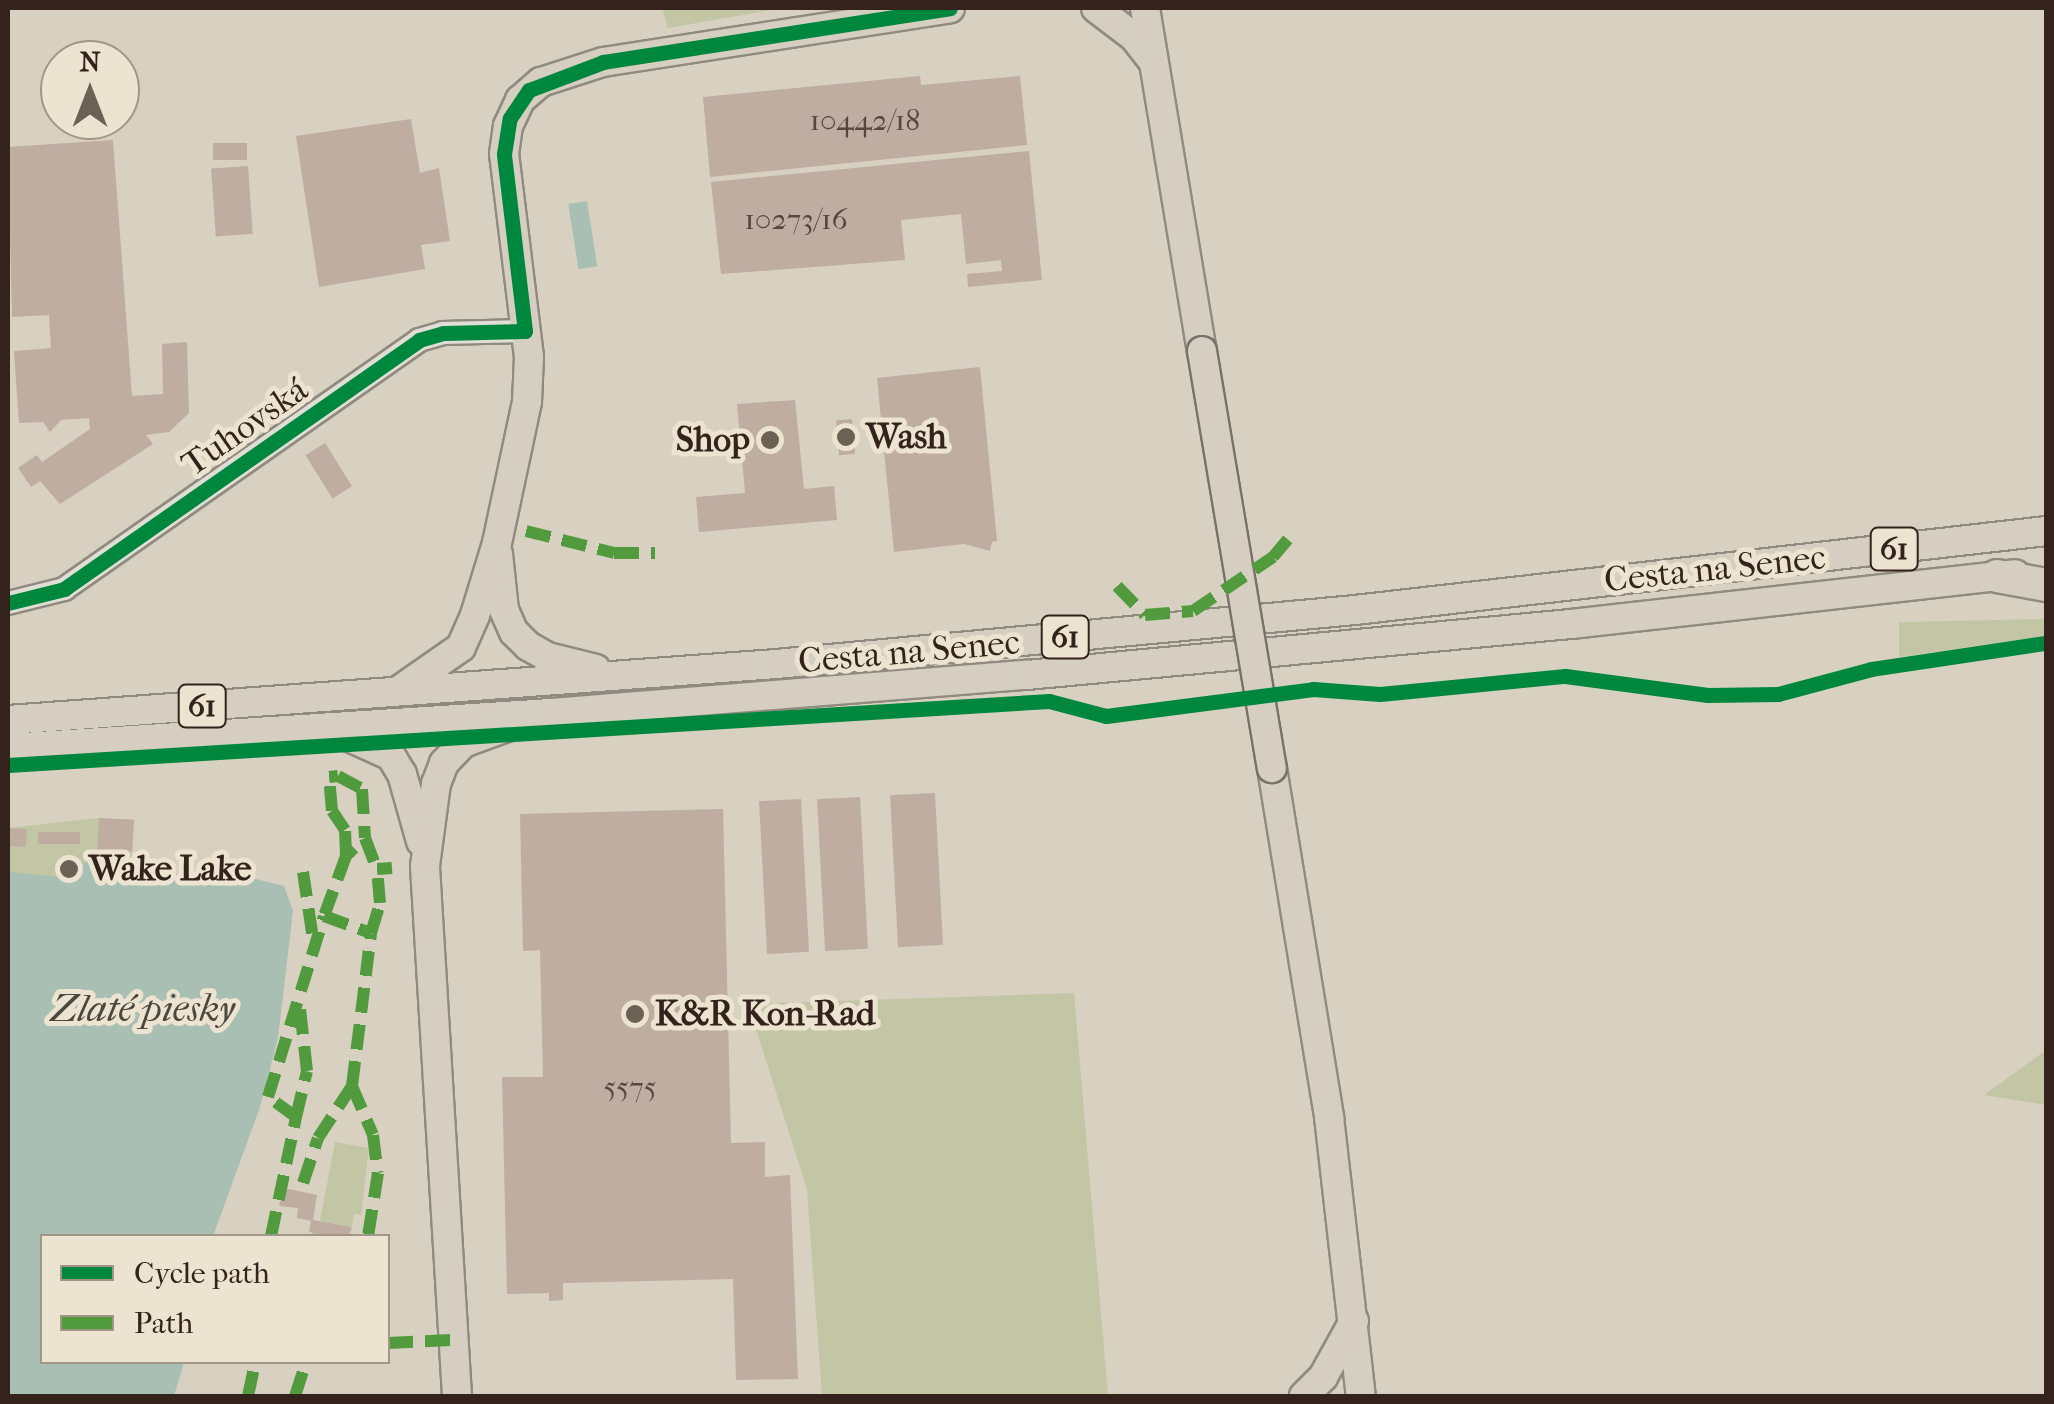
<!DOCTYPE html>
<html>
<head>
<meta charset="utf-8">
<style>
  body { margin:0 }
  #map { position:relative; width:2054px; height:1404px; overflow:hidden; background:#d8d0c0; font-family:"IM FELL French Canon",serif }
  div>[style] { position:absolute }
  .green>* { inset:0; background:#c3c6a5 }
  .water>* { inset:0; background:#a9bfb3; transform-origin:0 0 }
  .building>* { inset:0; background:#bfada2; transform-origin:0 0 }
  .roads { filter:drop-shadow(2px 0 #908a80) drop-shadow(-2px 0 #908a80) drop-shadow(0 2px #908a80) drop-shadow(0 -2px #908a80) }
  .minor>* { height:22px; margin:-11px; padding:0 11px; transform-origin:11px; border-radius:11px; background:#e1ded5 }
  .major>* { height:28px; margin:-14px; padding:0 14px; transform-origin:14px; border-radius:14px; background:#d5cec1 }
  .highway>* { height:32px; margin:-16px; padding:0 16px; transform-origin:16px; border-radius:16px; background:#d5cec1 }
  .bridges { filter:drop-shadow(2px 0 #79726a) drop-shadow(-2px 0 #79726a) drop-shadow(0 2px #79726a) drop-shadow(0 -2px #79726a) }
  .major-bridge>* { height:28px; margin:-14px; padding:0 14px; transform-origin:14px; border-radius:14px; background:#d5cec1 }
  .quiet>* { height:12px; margin-top:-6px; transform-origin:0; background:repeating-linear-gradient(90deg,#519b3e 0 25px,transparent 0 37px) }
  .cycleway>* { height:15px; margin:-7.5px; padding:0 7.5px; transform-origin:7.5px; border-radius:7.5px; background:#00873e }
  .dots>* { width:28px; height:28px; translate:-50% -50%; box-sizing:border-box; border:5px solid #ece3d0; border-radius:50% }
  span { translate:-50% -50%; white-space:nowrap; text-align:center; line-height:1.15; -webkit-text-stroke:10px #ece3d0; paint-order:stroke }
  .number-label { font-size:30px; color:#57463e }
  .number-label span { -webkit-text-stroke-width:0 }
  .shield-label span { padding:2px 8px; background:#ece3d0; border:2px solid; border-radius:8px; -webkit-text-stroke-width:0 }
  .shield-label { font-size:32px; color:#34231c; font-weight:700 }
  .street-label { font-size:35px; color:#34231c }
  .poi-label { font-size:35px; color:#34231c; font-weight:700 }
  .left { translate:0 -50%; text-align:left }
  .right { translate:-100% -50%; text-align:right }
  .water-label { font-size:38px; color:#4c4840; font-style:italic }
  .frame { position:absolute; inset:0; border:10px solid #34231c; pointer-events:none }
  .legend { position:absolute; left:40px; top:1234px; width:350px; height:130px; box-sizing:border-box; background:#ece3d0; border:2px solid #a29688; margin:0; padding:12px 18px; list-style:none; font-size:30px; color:#34231c }
  .legend li { display:flex; align-items:center; gap:20px; height:50px }
  .legend b { width:50px; border:2px solid #a29688 }
  .north { position:absolute; left:40px; top:40px; width:100px; height:100px; box-sizing:border-box; background:#ece3d0; border:2px solid #a29688; border-radius:50%; rotate:0deg; font-size:28px; font-weight:700; line-height:40px; text-align:center; color:#34231c }
  .north::after { content:''; display:block; margin:auto; width:35px; height:45px; background:#6d6055; clip-path:polygon(50% 0,100% 100%,50% 72%,0 100%) }
</style>
</head>
<body>
<div id="map">
  <div class="green">
    <i style="clip-path:polygon(662px 8px,782px 8px,668px 28px)"></i>
    <i style="clip-path:polygon(2046px 619px,2046px 636px,1899px 657px,1899px 622px)"></i>
    <i style="clip-path:polygon(99px 818px,134px 820px,129px 890px,8px 887px,8px 828px)"></i>
    <i style="clip-path:polygon(1074px 993px,1108px 1396px,822px 1396px,807px 1189px,748px 1004px)"></i>
    <i style="clip-path:polygon(2046px 1050px,2046px 1105px,1984px 1095px)"></i>
    <i style="clip-path:polygon(335px 1142px,369px 1148px,361px 1215px,354px 1214px,352px 1227px,320px 1221px)"></i>
  </div>
  <div class="water">
    <i style="left:587px;top:201px;width:66px;height:19px;rotate:81deg"></i>
    <i style="clip-path:polygon(94px 862px,144px 872px,256px 879px,284px 886px,293px 911px,278px 1038px,259px 1110px,213px 1236px,42px 1236px,42px 1362px,184px 1362px,174px 1396px,8px 1396px,8px 872px,60px 877px,67px 874px,71px 865px)"></i>
  </div>
  <div class="building">
    <i style="clip-path:polygon(920px 76px,921px 85px,1020px 76px,1027px 145px,710px 177px,703px 97px)"></i>
    <i style="clip-path:polygon(411px 119px,420px 173px,439px 168px,450px 241px,421px 245px,425px 269px,319px 287px,296px 136px)"></i>
    <i style="clip-path:polygon(113px 140px,132px 396px,163px 394px,162px 344px,187px 342px,189px 413px,169px 432px,146px 435px,153px 444px,60px 504px,40px 481px,31px 487px,18px 468px,37px 455px,42px 462px,90px 429px,89px 418px,61px 420px,50px 432px,43px 422px,19px 423px,14px 351px,51px 348px,49px 315px,12px 317px,8px 147px)"></i>
    <i style="left:213px;top:143px;width:34px;height:17px"></i>
    <i style="clip-path:polygon(1029px 151px,1042px 280px,968px 287px,967px 274px,1002px 271px,1001px 260px,966px 264px,961px 214px,901px 220px,905px 260px,721px 274px,711px 182px)"></i>
    <i style="left:248px;top:166px;width:68px;height:37px;rotate:86deg"></i>
    <i style="clip-path:polygon(980px 367px,997px 541px,992px 542px,990px 551px,964px 544px,894px 552px,877px 378px)"></i>
    <i style="clip-path:polygon(795px 400px,804px 489px,834px 486px,837px 520px,699px 532px,696px 497px,745px 493px,737px 404px)"></i>
    <i style="left:852px;top:419px;width:35px;height:16px;rotate:85deg"></i>
    <i style="left:325px;top:443px;width:51px;height:23px;rotate:58deg"></i>
    <i style="left:935px;top:793px;width:152px;height:45px;rotate:87deg"></i>
    <i style="left:860px;top:797px;width:152px;height:43px;rotate:87deg"></i>
    <i style="left:801px;top:799px;width:153px;height:42px;rotate:87deg"></i>
    <i style="clip-path:polygon(723px 809px,731px 1143px,765px 1142px,765px 1177px,790px 1175px,798px 1379px,736px 1380px,733px 1279px,563px 1283px,563px 1300px,549px 1301px,549px 1293px,507px 1294px,502px 1077px,543px 1077px,540px 950px,523px 951px,520px 814px)"></i>
    <i style="left:99px;top:818px;width:35px;height:32px;rotate:3deg"></i>
    <i style="left:8px;top:828px;width:19px;height:18px;rotate:3deg"></i>
    <i style="left:38px;top:832px;width:42px;height:12px"></i>
    <i style="clip-path:polygon(284px 1188px,317px 1195px,313px 1220px,352px 1227px,349px 1236px,317px 1236px,309px 1231px,311px 1221px,297px 1218px,298px 1208px,279px 1206px)"></i>
  </div>
  <div class="roads">
    <div class="minor">
      <i style="left:8px;top:603px;width:58px;rotate:-14deg"></i>
      <i style="left:64px;top:589px;width:434px;rotate:-35deg"></i>
      <i style="left:419px;top:340px;width:25px;rotate:-16deg"></i>
      <i style="left:443px;top:333px;width:82px;rotate:-1.4deg"></i>
    </div>
    <div class="major">
      <i style="left:1096px;top:8px;width:48px;rotate:37.3deg"></i>
      <i style="left:1134px;top:37px;width:31px;rotate:52deg"></i>
      <i style="left:1145px;top:8px;width:348px;rotate:80.6deg"></i>
      <i style="left:498px;top:554px;width:56px;rotate:83.9deg"></i>
      <i style="left:504px;top:610px;width:24px;rotate:66deg"></i>
      <i style="left:514px;top:632px;width:20px;rotate:45deg"></i>
      <i style="left:528px;top:646px;width:23px;rotate:29deg"></i>
      <i style="left:548px;top:657px;width:49px;rotate:14deg"></i>
      <i style="left:398px;top:691px;width:77px;rotate:-34.9deg"></i>
      <i style="left:461px;top:647px;width:35px;rotate:-66deg"></i>
      <i style="left:475px;top:615px;width:75px;rotate:-73deg"></i>
      <i style="left:497px;top:543px;width:144px;rotate:-78deg"></i>
      <i style="left:527px;top:402px;width:45px;rotate:-87.5deg"></i>
      <i style="left:529px;top:357px;width:205px;rotate:-97deg"></i>
      <i style="left:504px;top:154px;width:28px;rotate:-82deg"></i>
      <i style="left:508px;top:126px;width:29px;rotate:-65deg"></i>
      <i style="left:520px;top:100px;width:28px;rotate:-41deg"></i>
      <i style="left:541px;top:82px;width:65px;rotate:-17.9deg"></i>
      <i style="left:603px;top:62px;width:351px;rotate:-8.8deg"></i>
      <i style="left:8px;top:720px;width:770px;rotate:-4.17deg"></i>
      <i style="left:776px;top:664px;width:582px;rotate:-5.33deg"></i>
      <i style="left:1355px;top:610px;width:696px;rotate:-6.52deg"></i>
      <i style="left:336px;top:731px;width:60px;rotate:24.4deg"></i>
      <i style="left:391px;top:756px;width:21px;rotate:59deg"></i>
      <i style="left:402px;top:774px;width:70px;rotate:74.2deg"></i>
      <i style="left:8px;top:748px;width:543px;rotate:-3.69deg"></i>
      <i style="left:550px;top:713px;width:479px;rotate:-4.6deg"></i>
      <i style="left:1027px;top:675px;width:546px;rotate:-5.36deg"></i>
      <i style="left:1571px;top:624px;width:447px;rotate:-6.4deg"></i>
      <i style="left:1272px;top:768px;width:354px;rotate:80.7deg"></i>
      <i style="left:1329px;top:1117px;width:281px;rotate:83.5deg"></i>
      <i style="left:457px;top:1396px;width:531px;rotate:-93.46deg"></i>
      <i style="left:425px;top:866px;width:83px;rotate:-82.4deg"></i>
      <i style="left:436px;top:784px;width:22px;rotate:-69deg"></i>
      <i style="left:444px;top:763px;width:28px;rotate:-46deg"></i>
      <i style="left:463px;top:743px;width:55px;rotate:-20.1deg"></i>
      <i style="left:1304px;top:1396px;width:27px;rotate:-45deg"></i>
      <i style="left:1323px;top:1377px;width:64px;rotate:-61deg"></i>
    </div>
    <div class="highway">
      <i style="left:1997px;top:576px;width:50px;rotate:10.4deg"></i>
    </div>
  </div>
  <div class="bridges">
    <div class="major-bridge">
      <i style="left:1202px;top:351px;width:423px;rotate:80.5deg"></i>
    </div>
  </div>
  <div class="quiet">
    <i style="left:526px;top:531px;width:91px;rotate:14deg"></i>
    <i style="left:614px;top:553px;width:41px"></i>
    <i style="left:1117px;top:586px;width:40px;rotate:46deg"></i>
    <i style="left:1145px;top:615px;width:48px;rotate:-4.8deg"></i>
    <i style="left:1193px;top:611px;width:97px;rotate:-34deg"></i>
    <i style="left:1273px;top:557px;width:23px;rotate:-50deg"></i>
    <i style="left:354px;top:848px;width:11px;rotate:135deg"></i>
    <i style="left:346px;top:856px;width:64px;rotate:110.1deg"></i>
    <i style="left:324px;top:916px;width:50px;rotate:19.9deg"></i>
    <i style="left:346px;top:856px;width:26px;rotate:-92deg"></i>
    <i style="left:345px;top:830px;width:23px;rotate:-124deg"></i>
    <i style="left:332px;top:811px;width:34px;rotate:-95deg"></i>
    <i style="left:329px;top:777px;width:9px;rotate:-6deg"></i>
    <i style="left:338px;top:776px;width:27px;rotate:28deg"></i>
    <i style="left:362px;top:789px;width:49px;rotate:86.5deg"></i>
    <i style="left:365px;top:838px;width:33px;rotate:69deg"></i>
    <i style="left:303px;top:872px;width:68px;rotate:81.5deg"></i>
    <i style="left:352px;top:1086px;width:53px;rotate:66.8deg"></i>
    <i style="left:373px;top:1135px;width:38px;rotate:83deg"></i>
    <i style="left:378px;top:1173px;width:64px;rotate:99deg"></i>
    <i style="left:296px;top:1117px;width:47px;rotate:-76.6deg"></i>
    <i style="left:307px;top:1071px;width:62px;rotate:-96.4deg"></i>
    <i style="left:303px;top:1183px;width:47px;rotate:-71.6deg"></i>
    <i style="left:318px;top:1138px;width:62px;rotate:-56.8deg"></i>
    <i style="left:352px;top:1086px;width:154px;rotate:-82.9deg"></i>
    <i style="left:371px;top:933px;width:31px;rotate:-73deg"></i>
    <i style="left:380px;top:903px;width:34px;rotate:-95deg"></i>
    <i style="left:377px;top:869px;width:15px;rotate:-4deg"></i>
    <i style="left:271px;top:1236px;width:122px;rotate:-78.1deg"></i>
    <i style="left:296px;top:1117px;width:34px;rotate:-144deg"></i>
    <i style="left:268px;top:1097px;width:189px;rotate:-72.8deg"></i>
    <i style="left:388px;top:1343px;width:63px;rotate:-2.7deg"></i>
    <i style="left:248px;top:1396px;width:35px;rotate:-78deg"></i>
    <i style="left:295px;top:1396px;width:36px;rotate:-72deg"></i>
  </div>
  <div class="cycleway">
    <i style="left:8px;top:603px;width:58px;rotate:-14deg"></i>
    <i style="left:64px;top:589px;width:434px;rotate:-35deg"></i>
    <i style="left:419px;top:340px;width:25px;rotate:-16deg"></i>
    <i style="left:443px;top:333px;width:82px;rotate:-1.4deg"></i>
    <i style="left:525px;top:331px;width:178px;rotate:-96.8deg"></i>
    <i style="left:504px;top:154px;width:36px;rotate:-81deg"></i>
    <i style="left:510px;top:118px;width:34px;rotate:-56deg"></i>
    <i style="left:529px;top:90px;width:79px;rotate:-20.7deg"></i>
    <i style="left:603px;top:62px;width:351px;rotate:-8.8deg"></i>
    <i style="left:8px;top:765px;width:1043px;rotate:-3.52deg"></i>
    <i style="left:1049px;top:701px;width:59px;rotate:14.7deg"></i>
    <i style="left:1106px;top:716px;width:209px;rotate:-7.4deg"></i>
    <i style="left:1313px;top:689px;width:67px;rotate:4.3deg"></i>
    <i style="left:1380px;top:694px;width:186px;rotate:-5.6deg"></i>
    <i style="left:1565px;top:676px;width:144px;rotate:7.6deg"></i>
    <i style="left:1708px;top:695px;width:70px;rotate:-0.8deg"></i>
    <i style="left:1778px;top:694px;width:96px;rotate:-15deg"></i>
    <i style="left:1871px;top:669px;width:177px;rotate:-8.5deg"></i>
  </div>
  <div class="dots">
    <i style="left:846px;top:437px;background:#6d6055"></i>
    <i style="left:770px;top:440px;background:#6d6055"></i>
    <i style="left:69px;top:869px;background:#6d6055"></i>
    <i style="left:635px;top:1014px;background:#6d6055"></i>
  </div>
  <div class="number-label">
    <span style="left:865px;top:121px">10442/18</span>
    <span style="left:796px;top:220px">10273/16</span>
    <span style="left:630px;top:1088px">5575</span>
  </div>
  <div class="shield-label">
    <span style="left:1894px;top:549px">61</span>
    <span style="left:1065px;top:637px">61</span>
    <span style="left:202px;top:706px">61</span>
  </div>
  <div class="street-label">
    <span style="left:245px;top:427px;rotate:-35deg">Tuhovská</span>
    <span style="left:1715px;top:569px;rotate:-6deg">Cesta na Senec</span>
    <span style="left:909px;top:652px;rotate:-5deg">Cesta na Senec</span>
  </div>
  <div class="poi-label">
    <span class="left" style="left:866px;top:437px">Wash</span>
    <span class="right" style="left:750px;top:440px">Shop</span>
    <span class="left" style="left:89px;top:869px">Wake Lake</span>
    <span class="left" style="left:655px;top:1014px">K&amp;R Kon-Rad</span>
  </div>
  <div class="water-label">
    <span style="left:143px;top:1009px">Zlaté piesky</span>
  </div>
  <div class="frame"></div>
  <ul class="legend">
  <li><b style="height:12px;background:#00873e"></b>Cycle path</li>
  <li><b style="height:12px;background:#519b3e"></b>Path</li>
  </ul>
  <div class="north">N</div>
</div>
</body>
</html>
